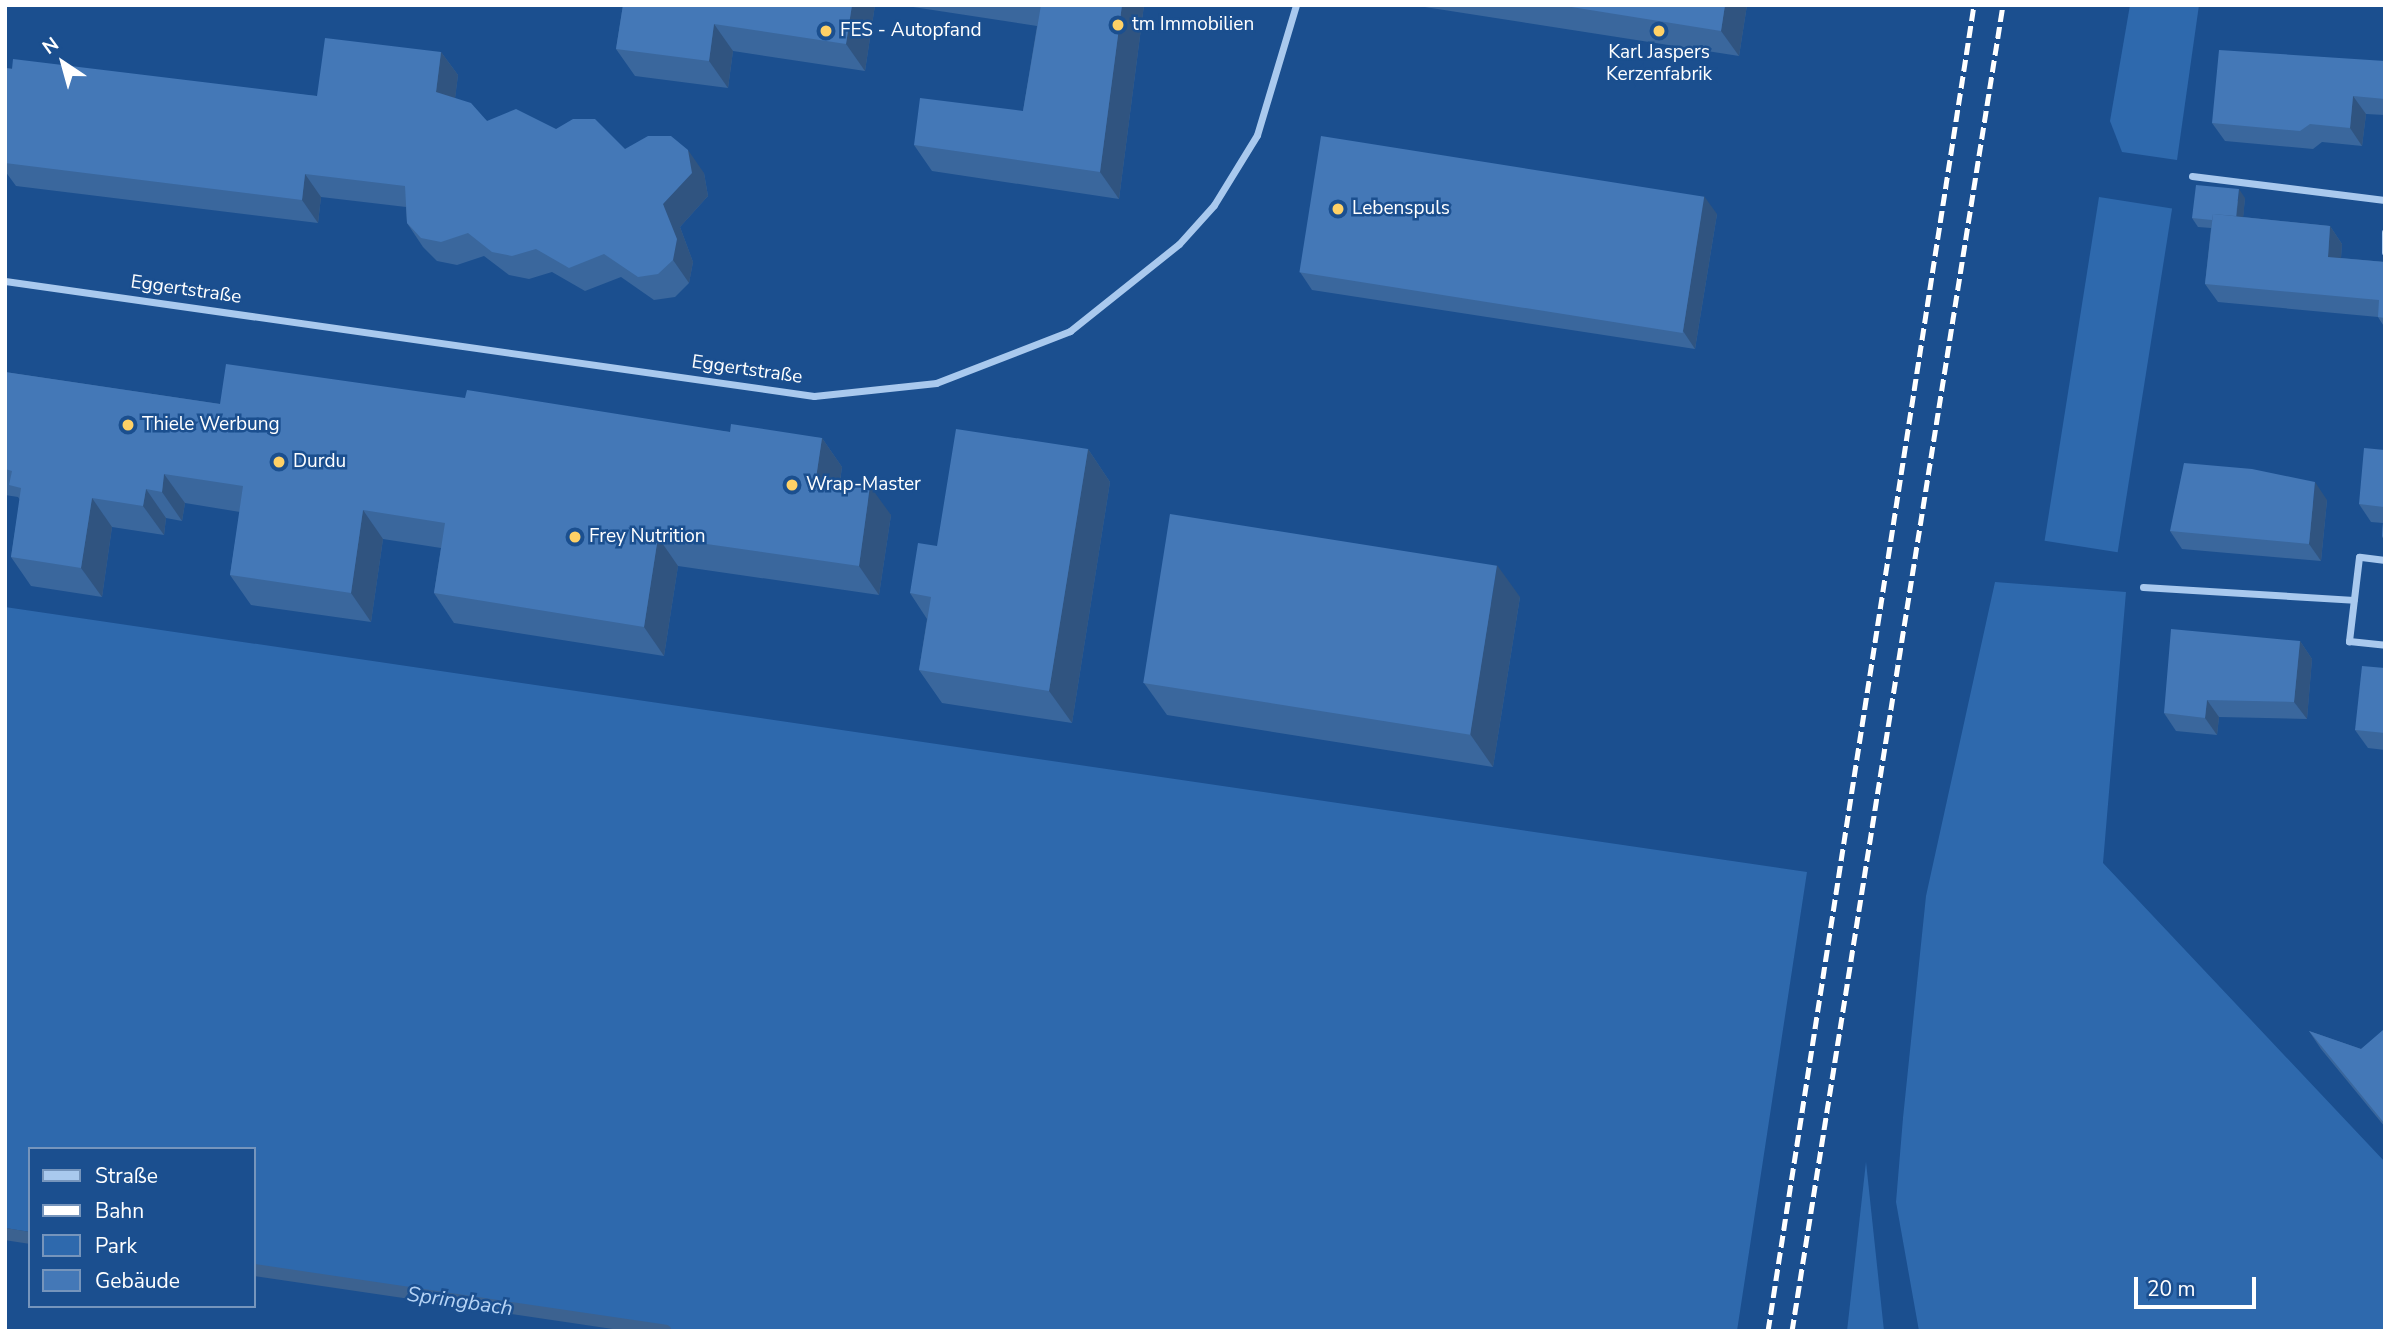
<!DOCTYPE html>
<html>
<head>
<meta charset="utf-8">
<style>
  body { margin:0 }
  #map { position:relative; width:2390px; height:1336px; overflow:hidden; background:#1b4f8f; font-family:"Nunito Sans",sans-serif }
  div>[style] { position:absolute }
  .green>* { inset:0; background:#2e69ad; transform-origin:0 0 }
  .stream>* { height:12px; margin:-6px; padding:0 6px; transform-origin:6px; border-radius:6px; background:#3c6290 }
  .street>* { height:7px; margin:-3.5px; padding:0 3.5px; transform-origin:3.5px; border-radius:3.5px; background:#a9c9ee }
  .rail>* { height:5px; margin-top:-2.5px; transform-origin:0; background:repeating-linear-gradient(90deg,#fff 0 12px,transparent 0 17px) }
  .wall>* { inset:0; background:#3a679d }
  .shaded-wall>* { inset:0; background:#305480 }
  .building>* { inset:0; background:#4478b7; transform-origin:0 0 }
  .dots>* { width:19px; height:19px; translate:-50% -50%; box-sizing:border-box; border:4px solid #1b4f8f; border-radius:50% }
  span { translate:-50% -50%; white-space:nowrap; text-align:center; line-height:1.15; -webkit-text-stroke:5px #1b4f8f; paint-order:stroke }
  .poi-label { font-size:19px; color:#fff }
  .left { translate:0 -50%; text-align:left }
  .street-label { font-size:19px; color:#fff }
  .water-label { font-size:21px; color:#b5d3f5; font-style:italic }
  .frame { position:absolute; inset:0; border:7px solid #fff; pointer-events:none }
  .legend { position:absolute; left:28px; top:1147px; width:228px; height:161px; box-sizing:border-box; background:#1b4f8f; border:2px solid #7695bc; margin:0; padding:9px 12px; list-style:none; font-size:21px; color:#fff }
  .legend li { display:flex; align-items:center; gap:14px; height:35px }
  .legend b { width:35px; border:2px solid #7695bc }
  .north { position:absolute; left:28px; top:28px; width:70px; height:70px; -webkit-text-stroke:5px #1b4f8f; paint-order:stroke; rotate:324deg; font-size:19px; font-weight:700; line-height:28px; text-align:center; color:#fff }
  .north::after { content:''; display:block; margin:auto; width:24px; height:32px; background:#fff; clip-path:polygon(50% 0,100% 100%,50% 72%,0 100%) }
  .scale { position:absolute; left:2134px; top:1277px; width:122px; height:32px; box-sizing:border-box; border:4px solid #fff; border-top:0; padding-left:9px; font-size:21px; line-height:24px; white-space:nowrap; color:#fff; -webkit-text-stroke:5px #1b4f8f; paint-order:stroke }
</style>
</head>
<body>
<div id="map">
  <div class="green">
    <i style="clip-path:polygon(2130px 5px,2199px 5px,2177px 160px,2122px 152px,2110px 121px)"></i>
    <i style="left:2099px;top:197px;width:74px;height:348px;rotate:9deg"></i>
    <i style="clip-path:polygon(1995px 582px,2126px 592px,2103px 863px,2385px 1162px,2385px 1331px,1919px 1331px,1896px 1202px,1903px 1118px,1926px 896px)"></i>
    <i style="clip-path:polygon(5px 607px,1807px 872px,1737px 1331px,664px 1331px,254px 1267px,254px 1149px,30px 1149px,30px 1232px,5px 1228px)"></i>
    <i style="clip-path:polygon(1866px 1162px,1884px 1331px,1847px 1331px)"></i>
  </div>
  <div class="stream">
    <i style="left:5px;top:1234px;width:25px;rotate:9deg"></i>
    <i style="left:254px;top:1270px;width:416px;rotate:8.4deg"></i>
  </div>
  <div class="street">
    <i style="left:2192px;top:176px;width:194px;rotate:7.1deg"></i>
    <i style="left:2385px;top:232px;width:20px;rotate:90deg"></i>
    <i style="left:5px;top:281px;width:817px;rotate:8.09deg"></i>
    <i style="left:814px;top:396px;width:123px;rotate:-6.1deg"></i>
    <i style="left:936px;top:383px;width:144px;rotate:-21.2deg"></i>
    <i style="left:1070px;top:331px;width:139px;rotate:-38.6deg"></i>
    <i style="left:1179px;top:244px;width:52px;rotate:-48.1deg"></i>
    <i style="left:1214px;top:205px;width:82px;rotate:-58.4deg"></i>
    <i style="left:1257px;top:135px;width:136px;rotate:-73.3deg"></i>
    <i style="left:2385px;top:560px;width:26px;rotate:-173deg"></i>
    <i style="left:2359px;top:557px;width:85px;rotate:96.8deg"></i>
    <i style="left:2349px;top:641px;width:36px;rotate:6deg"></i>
    <i style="left:2143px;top:587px;width:211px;rotate:3.5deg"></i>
  </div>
  <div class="rail">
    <i style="left:1768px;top:1331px;width:1342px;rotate:-81.17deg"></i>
    <i style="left:1792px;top:1331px;width:1343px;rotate:-80.96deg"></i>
  </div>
  <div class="wall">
    <i style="clip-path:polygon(623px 5px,875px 5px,865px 71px,733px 51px,728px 88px,635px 76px,616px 49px)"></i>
    <i style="clip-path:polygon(900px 5px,1144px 5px,1119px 199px,932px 171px,914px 145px,1023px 111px,1037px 26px)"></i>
    <i style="clip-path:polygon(1412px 5px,1747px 5px,1739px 56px)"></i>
    <i style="clip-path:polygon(441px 52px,458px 75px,455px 98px,487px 121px,556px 129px,704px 173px,708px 196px,680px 227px,693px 262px,689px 283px,675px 297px,654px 300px,621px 277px,585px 291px,552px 272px,529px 279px,509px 275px,484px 256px,457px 265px,437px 261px,423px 247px,407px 223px,406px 207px,321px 197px,318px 223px,16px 186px,5px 171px,5px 68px,317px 96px)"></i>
    <i style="clip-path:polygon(2385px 61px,2385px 115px,2366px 114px,2362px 146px,2322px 142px,2313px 149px,2225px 141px,2212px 123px)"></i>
    <i style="clip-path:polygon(2245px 198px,2243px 217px,2330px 226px,2342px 244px,2341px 258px,2385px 262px,2385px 328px,2378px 317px,2218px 302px,2205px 284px,2211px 228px,2198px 227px,2192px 218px)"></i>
    <i style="clip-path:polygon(1717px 214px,1695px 349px,1312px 290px,1300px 272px)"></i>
    <i style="clip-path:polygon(5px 372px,220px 404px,465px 398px,730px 432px,822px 438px,842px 467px,840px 482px,891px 515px,879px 595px,678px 566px,664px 656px,454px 623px,434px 593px,441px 548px,383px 539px,371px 622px,251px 605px,230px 575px,240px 512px,185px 503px,182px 521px,166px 518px,164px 535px,112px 527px,102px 597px,31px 586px,11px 557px,20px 500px,18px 497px,5px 495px)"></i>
    <i style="clip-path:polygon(1088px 449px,1110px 482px,1072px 723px,942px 703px,919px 670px,927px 619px,910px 593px,937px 546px)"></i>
    <i style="clip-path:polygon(2385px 450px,2385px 541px,2382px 537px,2383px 523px,2371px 522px,2359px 504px)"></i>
    <i style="clip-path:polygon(2327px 500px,2321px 561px,2182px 549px,2170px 531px)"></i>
    <i style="clip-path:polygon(1520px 597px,1493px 767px,1167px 715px,1144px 683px)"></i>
    <i style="clip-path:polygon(2300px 641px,2312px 659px,2307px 719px,2219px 717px,2217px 735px,2176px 731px,2164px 713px)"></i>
    <i style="clip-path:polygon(2385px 668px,2385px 750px,2368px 748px,2355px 730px)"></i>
    <i style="clip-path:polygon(2309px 1031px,2361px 1049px,2385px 1031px,2385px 1127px,2321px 1049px)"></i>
  </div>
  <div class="shaded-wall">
    <i style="clip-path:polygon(852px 5px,875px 5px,865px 71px,846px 44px)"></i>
    <i style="clip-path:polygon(1122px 5px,1144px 5px,1119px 199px,1100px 172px)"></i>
    <i style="clip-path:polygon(1725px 5px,1747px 5px,1739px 56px,1721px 31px)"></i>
    <i style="clip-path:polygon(714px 24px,733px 51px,728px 88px,709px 61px)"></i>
    <i style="clip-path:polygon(441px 52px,458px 75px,453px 115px,436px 92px)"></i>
    <i style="clip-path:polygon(2353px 96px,2366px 114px,2362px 146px,2350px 128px)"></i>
    <i style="clip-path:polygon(688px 150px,704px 173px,708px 196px,680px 227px,693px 262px,689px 283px,673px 260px,663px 204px)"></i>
    <i style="clip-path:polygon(305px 174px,321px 197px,318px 223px,302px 200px)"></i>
    <i style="clip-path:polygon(2239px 189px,2245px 198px,2242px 231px,2236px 222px)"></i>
    <i style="clip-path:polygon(1704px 196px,1717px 214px,1695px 349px,1683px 331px)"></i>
    <i style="clip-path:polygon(2330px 226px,2342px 244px,2340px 274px,2328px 257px)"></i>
    <i style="clip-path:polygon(822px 438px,842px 467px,836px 507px,816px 478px)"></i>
    <i style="clip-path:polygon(1088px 449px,1110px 482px,1072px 723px,1049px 691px)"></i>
    <i style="clip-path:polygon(164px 474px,185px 503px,182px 521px,162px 492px)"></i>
    <i style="clip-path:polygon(2315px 482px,2327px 500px,2321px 561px,2309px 544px)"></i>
    <i style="clip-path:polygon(870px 486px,891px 515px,879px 595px,859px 566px)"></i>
    <i style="clip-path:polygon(146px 489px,166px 518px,164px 535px,143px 506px)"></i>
    <i style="clip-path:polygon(92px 498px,112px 527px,102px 597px,81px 568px)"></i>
    <i style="clip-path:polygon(363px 510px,383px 539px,371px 622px,351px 593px)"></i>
    <i style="clip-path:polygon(658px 537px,678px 566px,664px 656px,644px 627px)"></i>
    <i style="clip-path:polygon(1497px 565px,1520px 597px,1493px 767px,1470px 734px)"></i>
    <i style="clip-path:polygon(2300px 641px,2312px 659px,2307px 719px,2294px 702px)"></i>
    <i style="clip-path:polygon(2207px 700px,2219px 717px,2217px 735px,2205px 718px)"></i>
  </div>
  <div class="building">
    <i style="clip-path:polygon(623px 5px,852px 5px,846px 44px,714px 24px,709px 61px,616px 49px)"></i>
    <i style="clip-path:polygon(1041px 5px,1122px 5px,1100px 172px,914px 145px,920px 98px,1023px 111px)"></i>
    <i style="clip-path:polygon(1559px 5px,1725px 5px,1721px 31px)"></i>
    <i style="clip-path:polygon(325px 38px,441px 52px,436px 92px,471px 103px,487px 121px,516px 109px,556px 129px,573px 119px,595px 119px,625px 149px,648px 136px,671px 136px,688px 150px,692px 173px,663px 204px,677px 239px,673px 260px,658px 274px,638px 277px,604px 254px,569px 268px,536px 249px,512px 256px,492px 252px,468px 233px,441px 242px,421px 238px,407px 223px,405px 186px,305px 174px,302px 200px,5px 163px,5px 121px,7px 106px,5px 106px,5px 68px,12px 69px,13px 59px,317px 96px)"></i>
    <i style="clip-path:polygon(2219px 50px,2385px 61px,2385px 99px,2353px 96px,2350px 128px,2310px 124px,2300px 131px,2212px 123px)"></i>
    <i style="left:1321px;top:136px;width:388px;height:138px;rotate:9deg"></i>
    <i style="clip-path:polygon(2196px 185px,2239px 189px,2236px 216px,2213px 214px,2212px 220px,2192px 218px)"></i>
    <i style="clip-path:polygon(2213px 214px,2330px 226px,2328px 257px,2385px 262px,2385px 318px,2378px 317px,2379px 300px,2205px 284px)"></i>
    <i style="clip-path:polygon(226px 364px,465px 398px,467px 390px,730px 432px,731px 424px,822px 438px,816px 478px,870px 486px,859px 566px,658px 537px,644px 627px,434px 593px,445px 523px,363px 510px,351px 593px,230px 575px,243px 486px,164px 474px,162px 492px,146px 489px,143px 506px,92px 498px,81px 568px,11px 557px,21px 488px,9px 485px,12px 471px,5px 469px,5px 372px,220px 404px)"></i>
    <i style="clip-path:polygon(956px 429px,1088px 449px,1049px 691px,919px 670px,931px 597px,910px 593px,918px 543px,937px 546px)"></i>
    <i style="clip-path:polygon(2364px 448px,2385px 450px,2385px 534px,2382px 537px,2384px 507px,2359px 504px)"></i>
    <i style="clip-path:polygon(2184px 463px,2252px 469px,2315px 482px,2309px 544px,2170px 531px)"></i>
    <i style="left:1170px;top:514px;width:331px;height:171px;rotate:9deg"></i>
    <i style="clip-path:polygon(2171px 629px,2300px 641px,2294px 702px,2207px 700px,2205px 718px,2164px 713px)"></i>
    <i style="clip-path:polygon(2362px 666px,2385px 668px,2385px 733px,2355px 730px)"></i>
    <i style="clip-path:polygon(2383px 1030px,2385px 1031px,2385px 1124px,2309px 1031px,2361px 1049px)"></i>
  </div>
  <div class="dots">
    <i style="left:1118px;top:25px;background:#ffd166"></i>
    <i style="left:826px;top:31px;background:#ffd166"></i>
    <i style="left:1659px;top:31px;background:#ffd166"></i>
    <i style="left:1338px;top:209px;background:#ffd166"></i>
    <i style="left:128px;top:425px;background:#ffd166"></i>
    <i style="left:279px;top:462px;background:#ffd166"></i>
    <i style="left:792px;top:485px;background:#ffd166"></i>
    <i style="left:575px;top:537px;background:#ffd166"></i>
  </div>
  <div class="poi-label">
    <span class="left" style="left:1132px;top:25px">tm Immobilien</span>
    <span class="left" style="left:840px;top:31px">FES - Autopfand</span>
    <span style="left:1659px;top:64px">Karl Jaspers<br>Kerzenfabrik</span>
    <span class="left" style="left:1352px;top:209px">Lebenspuls</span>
    <span class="left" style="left:142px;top:425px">Thiele Werbung</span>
    <span class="left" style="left:293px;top:462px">Durdu</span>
    <span class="left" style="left:806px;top:485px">Wrap-Master</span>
    <span class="left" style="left:589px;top:537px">Frey Nutrition</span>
  </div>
  <div class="street-label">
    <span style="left:186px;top:290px;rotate:8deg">Eggertstraße</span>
    <span style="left:747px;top:370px;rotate:8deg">Eggertstraße</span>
  </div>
  <div class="water-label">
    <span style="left:460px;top:1301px;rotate:8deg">Springbach</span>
  </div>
  <div class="frame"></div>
  <ul class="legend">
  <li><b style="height:9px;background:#a9c9ee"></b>Straße</li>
  <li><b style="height:9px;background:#fff"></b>Bahn</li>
  <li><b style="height:19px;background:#2e69ad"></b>Park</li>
  <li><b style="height:19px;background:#4478b7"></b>Gebäude</li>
  </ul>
  <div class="north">N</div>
  <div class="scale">20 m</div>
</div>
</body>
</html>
